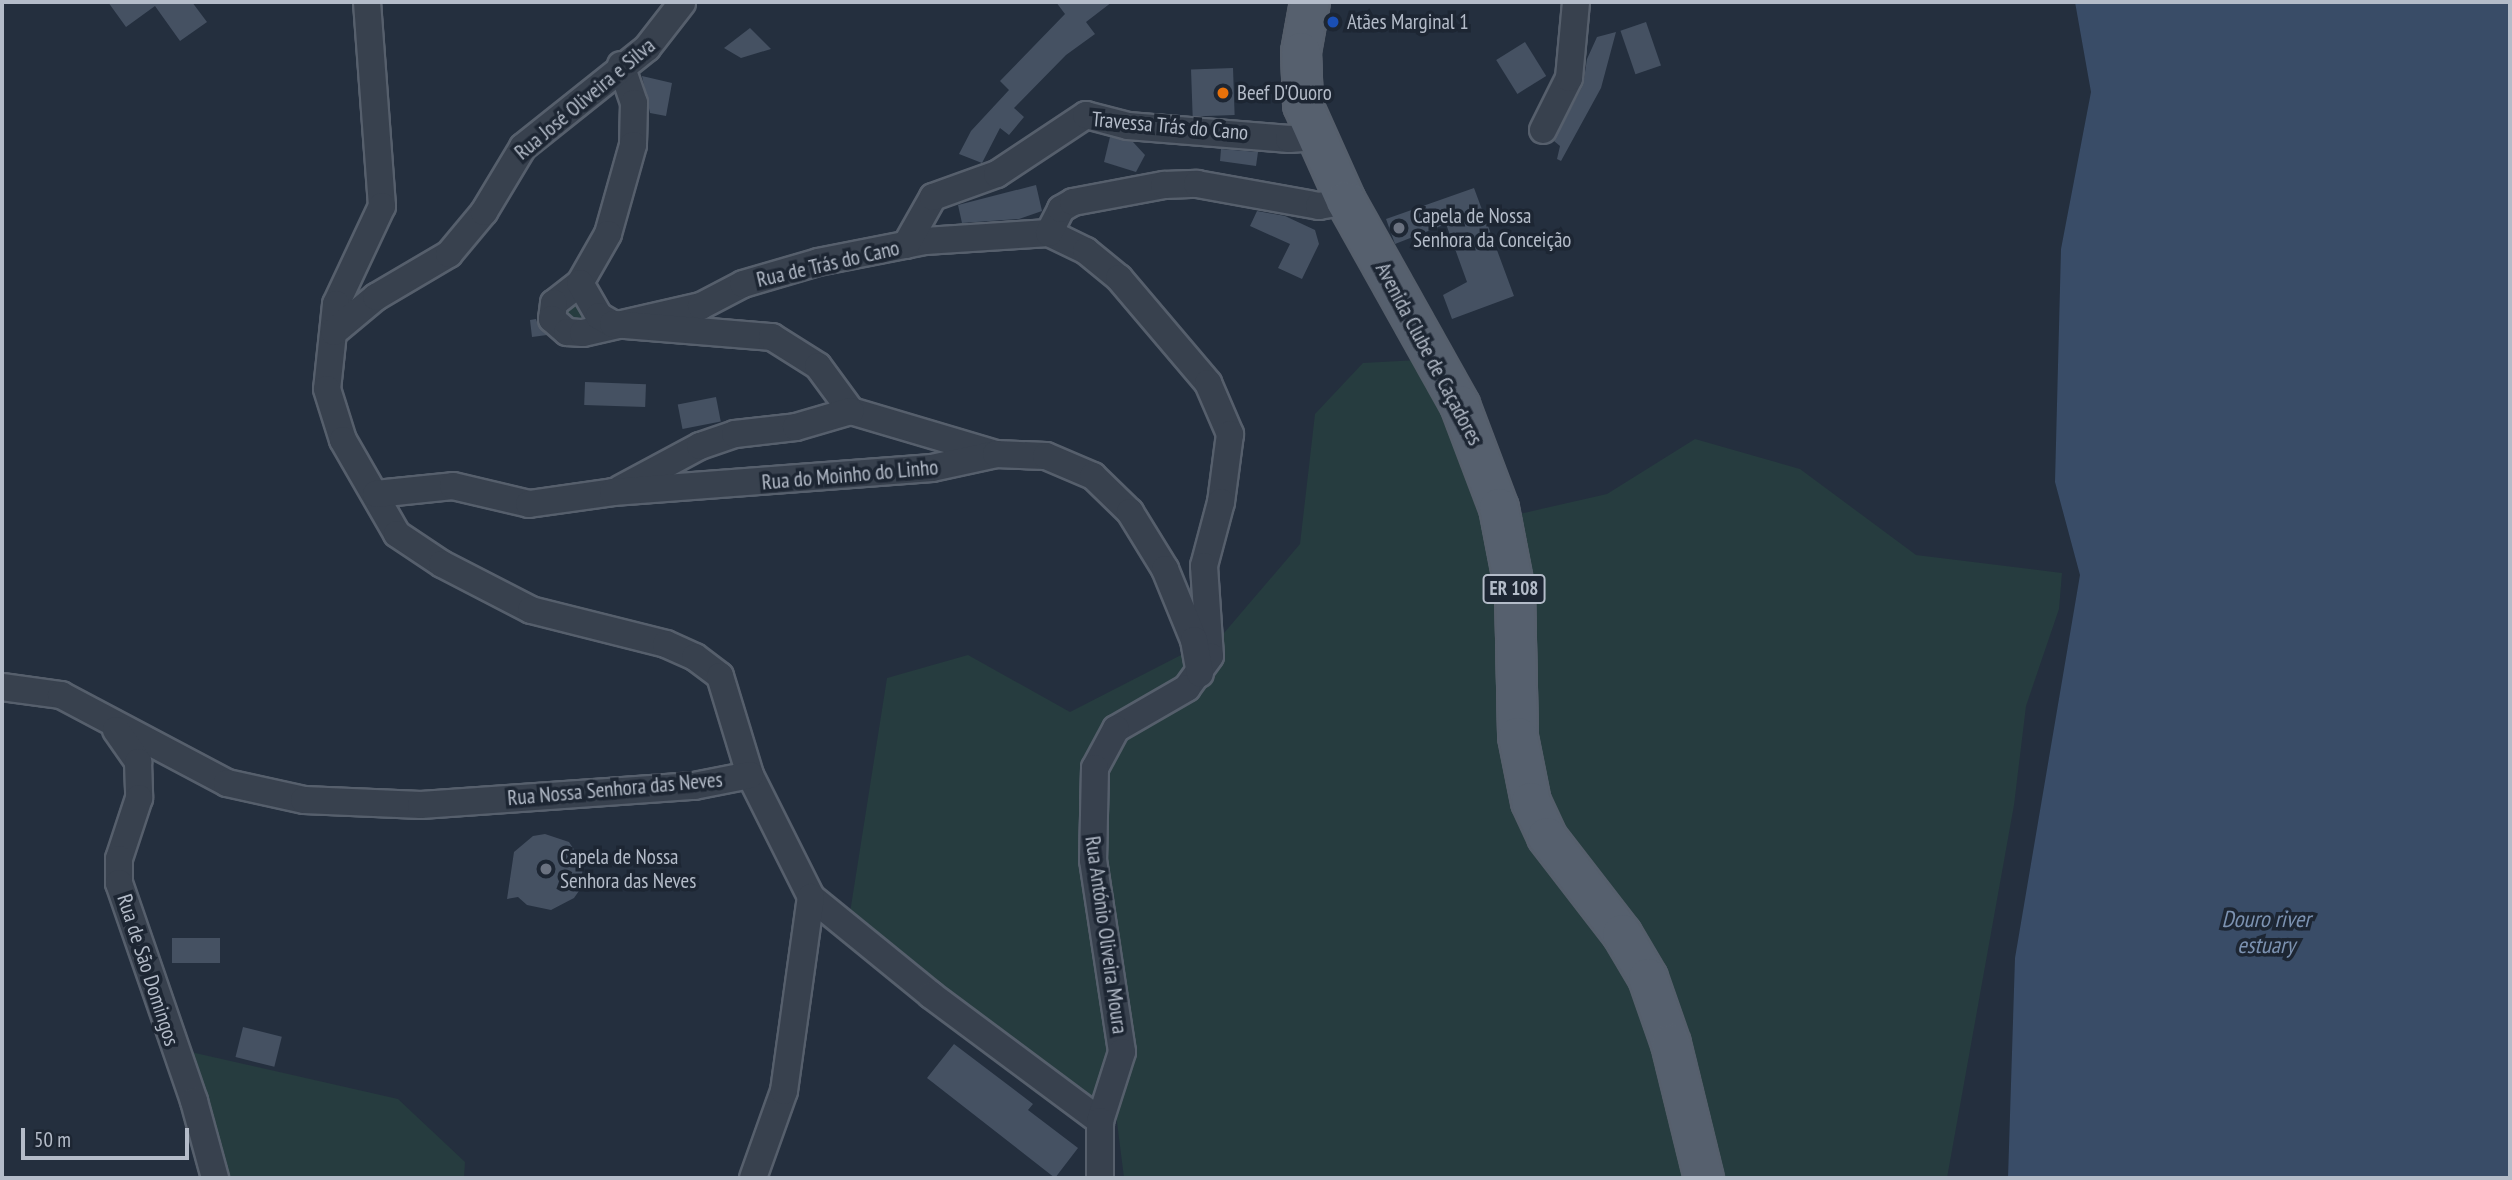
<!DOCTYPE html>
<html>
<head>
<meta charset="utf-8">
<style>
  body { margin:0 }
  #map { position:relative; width:2512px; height:1180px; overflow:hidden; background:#242f3e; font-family:"PT Sans Narrow",sans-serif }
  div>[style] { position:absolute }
  .green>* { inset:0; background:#263c3f }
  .water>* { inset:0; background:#394c67 }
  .building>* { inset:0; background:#455162; transform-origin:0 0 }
  .roads { filter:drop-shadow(2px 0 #565f6c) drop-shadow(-2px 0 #565f6c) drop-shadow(0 2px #565f6c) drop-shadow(0 -2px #565f6c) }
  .street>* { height:26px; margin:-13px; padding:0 13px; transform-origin:13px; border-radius:13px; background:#38414e }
  .primary>* { height:38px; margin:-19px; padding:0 19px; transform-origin:19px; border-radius:19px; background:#56606e }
  .dots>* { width:19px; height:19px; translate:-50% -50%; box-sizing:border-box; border:4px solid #1d2633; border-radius:50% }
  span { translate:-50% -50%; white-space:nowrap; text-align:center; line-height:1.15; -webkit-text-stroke:7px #1d2633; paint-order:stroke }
  .shield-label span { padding:2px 5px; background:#1d2633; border:2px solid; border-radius:5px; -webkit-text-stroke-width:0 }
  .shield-label { font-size:19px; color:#b4bcc9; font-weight:700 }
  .poi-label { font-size:21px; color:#b4bcc9 }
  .left { translate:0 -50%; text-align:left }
  .street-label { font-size:21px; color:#b4bcc9 }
  .water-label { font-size:23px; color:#7c92b1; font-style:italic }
  .frame { position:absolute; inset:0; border:4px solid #b4bcc9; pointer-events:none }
  .scale { position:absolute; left:21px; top:1128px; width:168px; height:32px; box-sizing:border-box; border:4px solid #b4bcc9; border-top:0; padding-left:9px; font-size:21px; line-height:24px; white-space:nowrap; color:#b4bcc9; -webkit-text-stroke:5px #1d2633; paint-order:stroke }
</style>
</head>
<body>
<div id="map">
  <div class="green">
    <i style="clip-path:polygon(566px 299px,587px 307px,586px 321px,578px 327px,558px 306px)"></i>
    <i style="clip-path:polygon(1438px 354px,1484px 522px,1607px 494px,1695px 439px,1800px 469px,1916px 555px,2062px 573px,2059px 609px,2026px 706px,2014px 805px,1947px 1178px,1124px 1178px,1116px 1114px,973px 1021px,849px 919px,887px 678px,968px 655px,1070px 712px,1224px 633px,1300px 544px,1315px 414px,1363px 363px,1418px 360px)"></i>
    <i style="clip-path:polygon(173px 1048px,398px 1099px,465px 1162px,464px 1178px,201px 1178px,184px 1119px)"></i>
  </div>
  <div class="water">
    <i style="clip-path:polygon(2075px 2px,2510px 2px,2510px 1178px,2008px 1178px,2015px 958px,2080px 575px,2055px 482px,2061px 249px,2091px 92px)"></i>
  </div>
  <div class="building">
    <i style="clip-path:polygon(108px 2px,192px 2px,207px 22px,180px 41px,155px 6px,126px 27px)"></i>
    <i style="clip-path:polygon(1056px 2px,1112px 2px,1086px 22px,1095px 34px,1066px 55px,1014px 108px,1024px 117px,1009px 135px,1000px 128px,982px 163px,959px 154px,971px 131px,1009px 90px,1000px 81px,1065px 14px)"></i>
    <i style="left:1646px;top:22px;width:46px;height:27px;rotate:71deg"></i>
    <i style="clip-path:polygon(750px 28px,771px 49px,741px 58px,724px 48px)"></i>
    <i style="clip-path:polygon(1616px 32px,1601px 88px,1561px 161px,1557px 159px,1560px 146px,1554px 141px,1583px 85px,1587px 59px,1597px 37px)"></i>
    <i style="left:1525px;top:42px;width:40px;height:34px;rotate:58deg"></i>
    <i style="left:1233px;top:68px;width:47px;height:42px;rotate:88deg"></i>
    <i style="clip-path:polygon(642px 76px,672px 83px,666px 116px,650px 113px)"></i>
    <i style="clip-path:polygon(1110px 137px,1133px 142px,1145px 155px,1136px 172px,1104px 162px)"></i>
    <i style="clip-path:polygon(1221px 149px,1258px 152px,1256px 166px,1220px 161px)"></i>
    <i style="clip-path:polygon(1036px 185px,1042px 211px,1019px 219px,962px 223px,958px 205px)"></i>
    <i style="clip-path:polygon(1474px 188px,1514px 296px,1452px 319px,1443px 295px,1467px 282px,1446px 224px,1395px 244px,1386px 219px)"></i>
    <i style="clip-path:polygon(1257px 211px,1285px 216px,1315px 230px,1319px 244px,1302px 279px,1278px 268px,1290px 244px,1250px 226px)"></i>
    <i style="clip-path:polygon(536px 319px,538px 325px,547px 335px,532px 337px,530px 320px)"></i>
    <i style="left:585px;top:382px;width:61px;height:23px;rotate:2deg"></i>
    <i style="left:716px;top:397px;width:25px;height:39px;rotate:79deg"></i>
    <i style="clip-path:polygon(545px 834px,569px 842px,583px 863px,581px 888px,574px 898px,551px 910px,527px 905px,518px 897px,507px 899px,514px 852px,533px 836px)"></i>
    <i style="left:172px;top:938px;width:48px;height:25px"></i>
    <i style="left:243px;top:1027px;width:40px;height:31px;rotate:14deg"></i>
    <i style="clip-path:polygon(954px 1044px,1033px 1104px,1028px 1110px,1078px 1148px,1055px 1178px,927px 1078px)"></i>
  </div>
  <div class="roads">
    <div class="street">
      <i style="left:367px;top:2px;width:205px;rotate:85.8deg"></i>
      <i style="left:382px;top:206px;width:108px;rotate:115.1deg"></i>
      <i style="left:336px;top:304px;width:85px;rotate:96deg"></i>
      <i style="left:327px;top:389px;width:53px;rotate:72.6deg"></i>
      <i style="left:343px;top:440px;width:108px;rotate:60.1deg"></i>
      <i style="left:397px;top:534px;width:54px;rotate:33.7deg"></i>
      <i style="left:442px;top:564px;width:100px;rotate:27.3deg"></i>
      <i style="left:531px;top:610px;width:139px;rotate:14.1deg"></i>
      <i style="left:666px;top:644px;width:32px;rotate:24deg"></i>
      <i style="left:695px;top:657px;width:31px;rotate:37deg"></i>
      <i style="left:720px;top:676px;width:103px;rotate:73.1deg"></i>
      <i style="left:750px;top:775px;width:136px;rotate:63.4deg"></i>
      <i style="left:811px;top:897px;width:155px;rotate:39.2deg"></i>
      <i style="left:931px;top:995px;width:211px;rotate:36.7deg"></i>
      <i style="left:621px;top:65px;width:40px;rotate:71.1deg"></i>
      <i style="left:634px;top:103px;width:42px;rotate:91.4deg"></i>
      <i style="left:633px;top:145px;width:92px;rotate:105.7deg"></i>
      <i style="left:608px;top:234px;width:56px;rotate:119.7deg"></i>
      <i style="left:580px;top:283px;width:33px;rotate:142deg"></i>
      <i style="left:554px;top:303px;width:16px;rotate:97deg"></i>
      <i style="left:552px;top:319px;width:20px;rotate:41deg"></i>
      <i style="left:567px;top:332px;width:16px;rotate:4deg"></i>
      <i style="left:583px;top:333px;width:121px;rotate:-12.9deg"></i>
      <i style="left:701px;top:306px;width:47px;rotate:-27.6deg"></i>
      <i style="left:743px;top:284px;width:78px;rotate:-16.3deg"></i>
      <i style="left:818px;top:262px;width:109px;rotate:-11.1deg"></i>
      <i style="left:925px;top:241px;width:124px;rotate:-3.7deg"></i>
      <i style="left:1543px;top:130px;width:58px;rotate:-63.4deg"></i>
      <i style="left:1569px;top:78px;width:76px;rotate:-84.7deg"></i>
      <i style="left:1049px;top:233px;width:41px;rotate:25.9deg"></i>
      <i style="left:1086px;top:251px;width:43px;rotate:39.3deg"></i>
      <i style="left:1119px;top:278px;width:138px;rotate:49.7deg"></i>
      <i style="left:1208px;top:383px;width:56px;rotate:66.7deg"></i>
      <i style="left:1230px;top:434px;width:69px;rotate:97.5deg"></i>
      <i style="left:1221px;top:502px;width:66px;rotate:104.9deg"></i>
      <i style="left:1204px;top:566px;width:90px;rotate:86.2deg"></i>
      <i style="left:1210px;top:656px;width:39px;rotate:126deg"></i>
      <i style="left:1187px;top:688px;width:82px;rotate:150deg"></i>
      <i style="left:1116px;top:729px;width:44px;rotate:118.3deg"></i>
      <i style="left:1095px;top:768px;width:92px;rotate:91.2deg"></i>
      <i style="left:1093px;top:860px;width:194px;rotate:81.4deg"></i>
      <i style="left:1122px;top:1052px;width:72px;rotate:107.7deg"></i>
      <i style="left:1100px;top:1121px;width:57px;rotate:90deg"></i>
      <i style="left:1049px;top:233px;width:27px;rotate:-63deg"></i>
      <i style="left:1061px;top:209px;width:14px;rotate:-30deg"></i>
      <i style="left:1073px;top:202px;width:93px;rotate:-10.6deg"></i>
      <i style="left:1164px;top:185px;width:33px;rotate:-2deg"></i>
      <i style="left:1197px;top:184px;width:124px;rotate:10.2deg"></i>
      <i style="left:1319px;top:206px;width:27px;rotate:-10deg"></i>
      <i style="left:906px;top:245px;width:55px;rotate:-60.6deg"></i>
      <i style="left:933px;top:197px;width:68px;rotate:-19.8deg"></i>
      <i style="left:997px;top:174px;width:107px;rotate:-33.5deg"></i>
      <i style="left:1086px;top:115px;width:43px;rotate:14.7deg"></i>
      <i style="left:1128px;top:126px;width:162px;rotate:4.6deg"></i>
      <i style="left:1289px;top:139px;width:27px;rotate:-4deg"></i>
      <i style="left:580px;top:283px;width:38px;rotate:60deg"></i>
      <i style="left:599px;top:316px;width:16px;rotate:30deg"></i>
      <i style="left:613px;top:324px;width:160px;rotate:4.7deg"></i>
      <i style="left:772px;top:337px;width:54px;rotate:32.2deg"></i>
      <i style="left:818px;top:366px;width:56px;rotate:53.7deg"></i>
      <i style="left:851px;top:411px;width:151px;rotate:16.5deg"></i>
      <i style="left:334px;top:332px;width:55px;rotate:-39.8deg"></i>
      <i style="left:376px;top:297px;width:85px;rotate:-30.5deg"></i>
      <i style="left:449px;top:254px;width:55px;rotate:-50.2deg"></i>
      <i style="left:484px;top:212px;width:76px;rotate:-59deg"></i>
      <i style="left:523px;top:147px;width:159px;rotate:-38.6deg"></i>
      <i style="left:647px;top:48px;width:57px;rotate:-52.1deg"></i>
      <i style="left:620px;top:489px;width:91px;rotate:-28.3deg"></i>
      <i style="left:700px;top:446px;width:37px;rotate:-19deg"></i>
      <i style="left:735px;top:434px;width:61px;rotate:-6.5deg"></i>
      <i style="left:796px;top:427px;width:57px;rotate:-16.2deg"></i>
      <i style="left:376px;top:494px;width:77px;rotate:-5.9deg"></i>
      <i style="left:453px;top:486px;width:78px;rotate:13.3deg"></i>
      <i style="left:529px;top:504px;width:85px;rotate:-8.1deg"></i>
      <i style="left:613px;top:492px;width:320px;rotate:-4.3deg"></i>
      <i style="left:932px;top:468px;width:66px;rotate:-12.3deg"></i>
      <i style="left:996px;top:454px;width:50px;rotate:2.3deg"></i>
      <i style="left:1046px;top:456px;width:51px;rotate:23.1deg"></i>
      <i style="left:1093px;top:476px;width:52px;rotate:44.2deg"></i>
      <i style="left:1130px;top:512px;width:67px;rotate:58.4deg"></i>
      <i style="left:1165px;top:569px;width:77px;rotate:67.8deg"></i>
      <i style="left:1194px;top:640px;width:34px;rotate:80deg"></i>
      <i style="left:2px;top:687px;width:60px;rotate:7.7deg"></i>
      <i style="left:61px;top:695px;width:188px;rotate:27.9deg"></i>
      <i style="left:227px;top:783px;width:79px;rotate:12.4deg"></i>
      <i style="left:304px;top:800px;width:117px;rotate:2.4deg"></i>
      <i style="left:421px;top:805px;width:274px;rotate:-4deg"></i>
      <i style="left:694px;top:786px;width:57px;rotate:-11.1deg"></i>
      <i style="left:116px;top:730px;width:39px;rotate:55deg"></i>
      <i style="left:138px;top:762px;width:36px;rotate:88deg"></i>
      <i style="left:139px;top:798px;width:64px;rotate:108.2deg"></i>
      <i style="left:119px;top:859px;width:24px;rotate:90deg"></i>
      <i style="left:119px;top:883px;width:231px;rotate:71deg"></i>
      <i style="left:194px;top:1101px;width:80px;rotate:74.7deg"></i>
      <i style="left:753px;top:1178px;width:92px;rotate:-70.4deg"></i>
      <i style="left:784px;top:1091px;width:196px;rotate:-82.1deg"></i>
    </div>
    <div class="primary">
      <i style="left:1310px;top:2px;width:51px;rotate:100.2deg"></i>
      <i style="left:1301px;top:52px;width:53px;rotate:87.8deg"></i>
      <i style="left:1303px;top:105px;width:105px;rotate:65.9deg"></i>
      <i style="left:1346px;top:201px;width:234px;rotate:60.8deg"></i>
      <i style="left:1460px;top:405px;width:110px;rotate:69.3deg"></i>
      <i style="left:1499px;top:508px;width:85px;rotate:79.1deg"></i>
      <i style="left:1515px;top:591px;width:146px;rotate:88.8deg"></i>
      <i style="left:1518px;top:737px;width:66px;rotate:78.7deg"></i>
      <i style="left:1531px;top:802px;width:38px;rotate:65deg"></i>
      <i style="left:1547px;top:837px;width:123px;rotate:52.3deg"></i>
      <i style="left:1622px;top:934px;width:51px;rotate:59.4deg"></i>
      <i style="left:1648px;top:978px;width:70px;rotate:70.8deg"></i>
      <i style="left:1671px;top:1044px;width:138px;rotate:76.2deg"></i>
    </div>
  </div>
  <div class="dots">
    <i style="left:1333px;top:22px;background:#1a4fb4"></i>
    <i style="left:1223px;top:93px;background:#e8710a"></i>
    <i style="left:1399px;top:228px;background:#6b7280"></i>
    <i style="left:546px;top:869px;background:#6b7280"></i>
  </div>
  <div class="shield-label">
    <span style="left:1514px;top:589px">ER 108</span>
  </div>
  <div class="poi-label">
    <span class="left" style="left:1347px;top:22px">Atães Marginal 1</span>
    <span class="left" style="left:1237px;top:93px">Beef D'Ouoro</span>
    <span class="left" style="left:1413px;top:228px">Capela de Nossa<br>Senhora da Conceição</span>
    <span class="left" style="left:560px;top:869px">Capela de Nossa<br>Senhora das Neves</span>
  </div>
  <div class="street-label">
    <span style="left:585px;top:99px;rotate:-40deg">Rua José Oliveira e Silva</span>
    <span style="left:1170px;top:126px;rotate:5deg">Travessa Trás do Cano</span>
    <span style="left:828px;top:264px;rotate:-13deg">Rua de Trás do Cano</span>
    <span style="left:1429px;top:354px;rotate:62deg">Avenida Clube de Caçadores</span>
    <span style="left:850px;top:475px;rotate:-5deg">Rua do Moinho do Linho</span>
    <span style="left:615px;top:789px;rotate:-5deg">Rua Nossa Senhora das Neves</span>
    <span style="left:1106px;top:935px;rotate:82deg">Rua António Oliveira Moura</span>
    <span style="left:148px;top:970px;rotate:72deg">Rua de São Domingos</span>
  </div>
  <div class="water-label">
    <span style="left:2266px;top:932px">Douro river<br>estuary</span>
  </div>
  <div class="frame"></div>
  <div class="scale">50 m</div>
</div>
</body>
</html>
